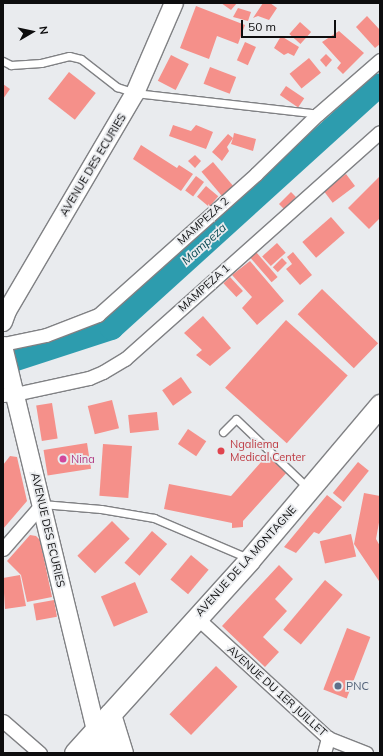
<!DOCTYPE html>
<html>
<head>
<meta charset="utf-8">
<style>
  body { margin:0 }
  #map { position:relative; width:383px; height:756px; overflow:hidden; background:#e9ebee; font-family:Mulish,sans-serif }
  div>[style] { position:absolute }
  .river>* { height:23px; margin:-11.5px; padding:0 11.5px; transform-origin:11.5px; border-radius:11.5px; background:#2d9cae }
  .building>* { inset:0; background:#f5908a; transform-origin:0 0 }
  .roads { filter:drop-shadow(1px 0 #808184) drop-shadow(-1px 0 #808184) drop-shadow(0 1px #808184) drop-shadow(0 -1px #808184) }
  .lane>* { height:7px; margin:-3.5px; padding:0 3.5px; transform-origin:3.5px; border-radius:3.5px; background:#fff }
  .street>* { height:13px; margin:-6.5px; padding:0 6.5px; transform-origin:6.5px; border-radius:6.5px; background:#fff }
  .secondary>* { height:18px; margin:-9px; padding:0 9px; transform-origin:9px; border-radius:9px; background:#fff }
  .primary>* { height:21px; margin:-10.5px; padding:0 10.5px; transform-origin:10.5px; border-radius:10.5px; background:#fff }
  .dots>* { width:11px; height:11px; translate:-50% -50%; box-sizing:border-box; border:2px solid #e9ebee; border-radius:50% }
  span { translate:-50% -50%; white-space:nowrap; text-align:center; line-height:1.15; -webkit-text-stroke:3.5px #e9ebee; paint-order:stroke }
  .street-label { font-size:11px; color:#0d0d0e }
  .health-label { font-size:11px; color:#be3a42 }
  .left { translate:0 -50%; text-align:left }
  .hotel-label { font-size:11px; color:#b23c85 }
  .service-label { font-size:11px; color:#4e5e75 }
  .water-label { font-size:12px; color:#0c4c55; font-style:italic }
  .frame { position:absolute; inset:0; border:4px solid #0d0d0e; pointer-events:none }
  .north { position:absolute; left:12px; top:12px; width:40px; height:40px; -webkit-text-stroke:3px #e9ebee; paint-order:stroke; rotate:81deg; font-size:11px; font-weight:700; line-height:16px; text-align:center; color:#0d0d0e }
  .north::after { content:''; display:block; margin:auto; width:14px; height:18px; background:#0d0d0e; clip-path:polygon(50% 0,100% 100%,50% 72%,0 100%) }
  .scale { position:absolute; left:241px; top:20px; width:95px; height:18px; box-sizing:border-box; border:2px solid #0d0d0e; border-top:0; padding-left:5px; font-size:12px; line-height:14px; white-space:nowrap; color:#0d0d0e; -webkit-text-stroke:3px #e9ebee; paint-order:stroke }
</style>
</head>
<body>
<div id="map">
  <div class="river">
    <i style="left:3px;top:363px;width:114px;rotate:-18deg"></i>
    <i style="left:111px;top:328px;width:363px;rotate:-42.2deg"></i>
  </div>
  <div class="building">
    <i style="clip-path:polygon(221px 3px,237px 3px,231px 10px)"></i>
    <i style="clip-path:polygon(263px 3px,270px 3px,277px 8px,269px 20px,258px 16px,253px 18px)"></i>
    <i style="clip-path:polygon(196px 6px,245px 25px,238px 44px,217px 36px,209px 59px,180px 48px)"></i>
    <i style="clip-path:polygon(238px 8px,251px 12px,248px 21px,233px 17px)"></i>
    <i style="clip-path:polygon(367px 16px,380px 30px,380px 44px,375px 48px,356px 27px)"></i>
    <i style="left:300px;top:22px;width:15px;height:16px;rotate:42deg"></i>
    <i style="clip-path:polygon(339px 31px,364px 53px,343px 74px,337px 68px,341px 63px,322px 42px)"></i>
    <i style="clip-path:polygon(281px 36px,299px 47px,294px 56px,288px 53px,284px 55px,274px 48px)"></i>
    <i style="left:245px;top:42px;width:12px;height:20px;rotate:24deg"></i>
    <i style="clip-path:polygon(326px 54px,332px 60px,326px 67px,320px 60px)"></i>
    <i style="left:171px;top:55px;width:20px;height:29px;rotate:27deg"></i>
    <i style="left:309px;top:58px;width:19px;height:25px;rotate:51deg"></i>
    <i style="left:210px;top:67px;width:28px;height:18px;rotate:21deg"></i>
    <i style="left:69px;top:72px;width:34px;height:34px;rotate:38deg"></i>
    <i style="clip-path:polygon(3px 84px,10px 89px,3px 99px)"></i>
    <i style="left:286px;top:86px;width:22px;height:11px;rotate:34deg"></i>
    <i style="clip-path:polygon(173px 125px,191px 131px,196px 125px,213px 132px,206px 149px,169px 136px)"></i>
    <i style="clip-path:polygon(234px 133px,256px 139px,253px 151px,231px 144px,233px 138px,227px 147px,229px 151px,222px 161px,212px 152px,228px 134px,233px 138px)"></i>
    <i style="clip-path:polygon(141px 145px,177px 168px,179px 165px,193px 174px,181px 191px,133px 159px)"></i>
    <i style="clip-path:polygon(195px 155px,201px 161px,195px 168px,188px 161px)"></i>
    <i style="left:213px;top:162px;width:35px;height:15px;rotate:50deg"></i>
    <i style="left:346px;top:174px;width:15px;height:28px;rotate:53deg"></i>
    <i style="left:196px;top:176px;width:10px;height:18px;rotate:37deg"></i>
    <i style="clip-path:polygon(380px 176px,380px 218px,369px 229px,348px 208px)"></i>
    <i style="left:206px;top:186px;width:16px;height:14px;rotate:40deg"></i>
    <i style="left:291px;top:192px;width:7px;height:17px;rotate:45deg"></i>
    <i style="left:331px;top:217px;width:21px;height:38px;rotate:49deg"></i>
    <i style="left:277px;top:243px;width:13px;height:20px;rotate:48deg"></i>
    <i style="left:256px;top:252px;width:33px;height:8px;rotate:49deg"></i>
    <i style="clip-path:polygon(293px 252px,312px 275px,300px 285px,286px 269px,292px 264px,287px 257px)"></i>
    <i style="left:282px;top:258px;width:7px;height:13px;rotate:45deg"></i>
    <i style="clip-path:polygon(250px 261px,284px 301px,257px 325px,242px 308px,252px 297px,232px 275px)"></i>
    <i style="left:230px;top:277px;width:19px;height:9px;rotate:47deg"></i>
    <i style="left:322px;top:289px;width:78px;height:35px;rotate:44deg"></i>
    <i style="clip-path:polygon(203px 316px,231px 348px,210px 366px,196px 355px,202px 350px,184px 333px)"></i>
    <i style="left:286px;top:320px;width:83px;height:91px;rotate:42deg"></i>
    <i style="left:181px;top:377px;width:19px;height:23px;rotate:55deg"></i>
    <i style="left:112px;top:400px;width:29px;height:25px;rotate:76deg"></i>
    <i style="left:52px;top:403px;width:36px;height:16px;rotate:81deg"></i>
    <i style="left:157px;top:412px;width:18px;height:29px;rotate:84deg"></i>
    <i style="left:188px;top:429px;width:22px;height:18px;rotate:34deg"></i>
    <i style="left:87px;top:443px;width:26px;height:44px;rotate:81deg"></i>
    <i style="left:103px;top:444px;width:29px;height:52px;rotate:4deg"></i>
    <i style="clip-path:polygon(270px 452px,289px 470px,243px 521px,243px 527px,232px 528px,232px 523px,164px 509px,169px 484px,231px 496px)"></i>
    <i style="clip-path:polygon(10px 456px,17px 457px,27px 501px,3px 529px,3px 465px)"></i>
    <i style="left:358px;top:462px;width:14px;height:40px;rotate:39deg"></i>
    <i style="clip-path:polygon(364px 493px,380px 496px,380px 517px,376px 539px,380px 546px,379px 581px,354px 544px)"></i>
    <i style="clip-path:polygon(327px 495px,342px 507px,319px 534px,314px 532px,296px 553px,284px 547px)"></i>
    <i style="left:112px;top:521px;width:25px;height:49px;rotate:45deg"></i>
    <i style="left:152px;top:531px;width:20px;height:42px;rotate:41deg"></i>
    <i style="left:351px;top:534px;width:23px;height:32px;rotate:77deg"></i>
    <i style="clip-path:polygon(30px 535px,36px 536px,40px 540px,52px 597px,27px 602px,21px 575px,7px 561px)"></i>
    <i style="left:191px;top:555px;width:23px;height:32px;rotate:40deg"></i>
    <i style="clip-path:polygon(279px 565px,293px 579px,275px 599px,287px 611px,263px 637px,279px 652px,265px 667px,222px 626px)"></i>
    <i style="clip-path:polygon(20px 575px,26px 606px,5px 609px,3px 578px)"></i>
    <i style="left:325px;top:580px;width:23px;height:65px;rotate:40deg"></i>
    <i style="left:135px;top:582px;width:33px;height:37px;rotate:67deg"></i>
    <i style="left:54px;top:600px;width:17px;height:21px;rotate:80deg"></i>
    <i style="left:347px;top:628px;width:25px;height:66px;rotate:21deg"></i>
    <i style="left:216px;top:666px;width:30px;height:67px;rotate:44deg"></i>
  </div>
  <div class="roads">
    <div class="lane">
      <i style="left:3px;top:61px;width:9px;rotate:27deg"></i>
      <i style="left:11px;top:65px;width:30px;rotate:-4deg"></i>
      <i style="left:41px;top:63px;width:29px;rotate:-14deg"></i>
      <i style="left:69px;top:56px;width:12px;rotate:14deg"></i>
      <i style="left:81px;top:59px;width:46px;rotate:37.9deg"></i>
      <i style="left:117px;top:87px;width:19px;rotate:18deg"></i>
      <i style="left:135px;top:93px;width:184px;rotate:6.5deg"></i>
      <i style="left:223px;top:432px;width:18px;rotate:-45deg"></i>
      <i style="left:236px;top:419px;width:100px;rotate:43.8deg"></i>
      <i style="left:42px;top:504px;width:59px;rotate:4.8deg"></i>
      <i style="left:101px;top:509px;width:54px;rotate:9.6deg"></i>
      <i style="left:154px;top:518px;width:102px;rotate:23.1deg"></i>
    </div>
    <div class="street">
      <i style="left:3px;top:344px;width:44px;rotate:-11.8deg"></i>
      <i style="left:46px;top:335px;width:56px;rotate:-21deg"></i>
      <i style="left:98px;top:315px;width:212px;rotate:-41.7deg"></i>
      <i style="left:256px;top:174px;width:86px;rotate:-44.1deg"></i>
      <i style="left:318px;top:114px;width:82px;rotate:-41.1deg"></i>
      <i style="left:3px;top:395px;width:12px;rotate:-5deg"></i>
      <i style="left:15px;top:394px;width:76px;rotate:-12.2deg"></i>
      <i style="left:89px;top:378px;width:15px;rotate:-23deg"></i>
      <i style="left:103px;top:372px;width:26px;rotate:-31deg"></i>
      <i style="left:125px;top:359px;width:341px;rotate:-41.7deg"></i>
      <i style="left:3px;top:549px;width:60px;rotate:-49.1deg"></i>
      <i style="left:196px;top:617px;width:179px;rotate:42.5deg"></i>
      <i style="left:328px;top:738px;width:41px;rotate:21.5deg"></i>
      <i style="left:3px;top:721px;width:49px;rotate:40.9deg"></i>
      <i style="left:324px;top:753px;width:16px;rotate:-75deg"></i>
    </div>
    <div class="secondary">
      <i style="left:3px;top:322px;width:12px;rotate:-70deg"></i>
      <i style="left:7px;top:311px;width:253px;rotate:-59.6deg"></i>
      <i style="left:135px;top:93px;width:98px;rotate:-66.6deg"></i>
      <i style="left:3px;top:346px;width:396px;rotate:76.4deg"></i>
    </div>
    <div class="primary">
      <i style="left:110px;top:714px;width:41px;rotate:72.9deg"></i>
      <i style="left:96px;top:731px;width:23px;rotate:77deg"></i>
      <i style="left:75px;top:753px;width:261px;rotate:-47.9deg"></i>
      <i style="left:250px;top:559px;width:202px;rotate:-49.8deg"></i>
    </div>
  </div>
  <div class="dots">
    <i style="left:221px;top:451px;background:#e0444e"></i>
    <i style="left:63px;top:459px;background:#d1479c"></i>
    <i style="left:338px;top:686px;background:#5c6f8a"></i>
  </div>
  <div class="street-label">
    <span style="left:93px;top:165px;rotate:-59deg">AVENUE DES ECURIES</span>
    <span style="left:203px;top:221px;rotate:-42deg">MAMPEZA 2</span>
    <span style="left:204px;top:288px;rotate:-42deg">MAMPEZA 1</span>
    <span style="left:48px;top:530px;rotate:77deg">AVENUE DES ECURIES</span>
    <span style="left:246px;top:561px;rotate:-48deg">AVENUE DE LA MONTAGNE</span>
    <span style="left:277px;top:691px;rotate:42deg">AVENUE DU 1ER JUILLET</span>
  </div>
  <div class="health-label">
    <span class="left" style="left:230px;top:451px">Ngaliema<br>Medical Center</span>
  </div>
  <div class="hotel-label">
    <span class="left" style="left:71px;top:459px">Nina</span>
  </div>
  <div class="service-label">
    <span class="left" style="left:346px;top:686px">PNC</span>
  </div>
  <div class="water-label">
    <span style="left:204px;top:244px;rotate:-42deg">Mampeza</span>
  </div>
  <div class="frame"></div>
  <div class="north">N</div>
  <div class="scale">50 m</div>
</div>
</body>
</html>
